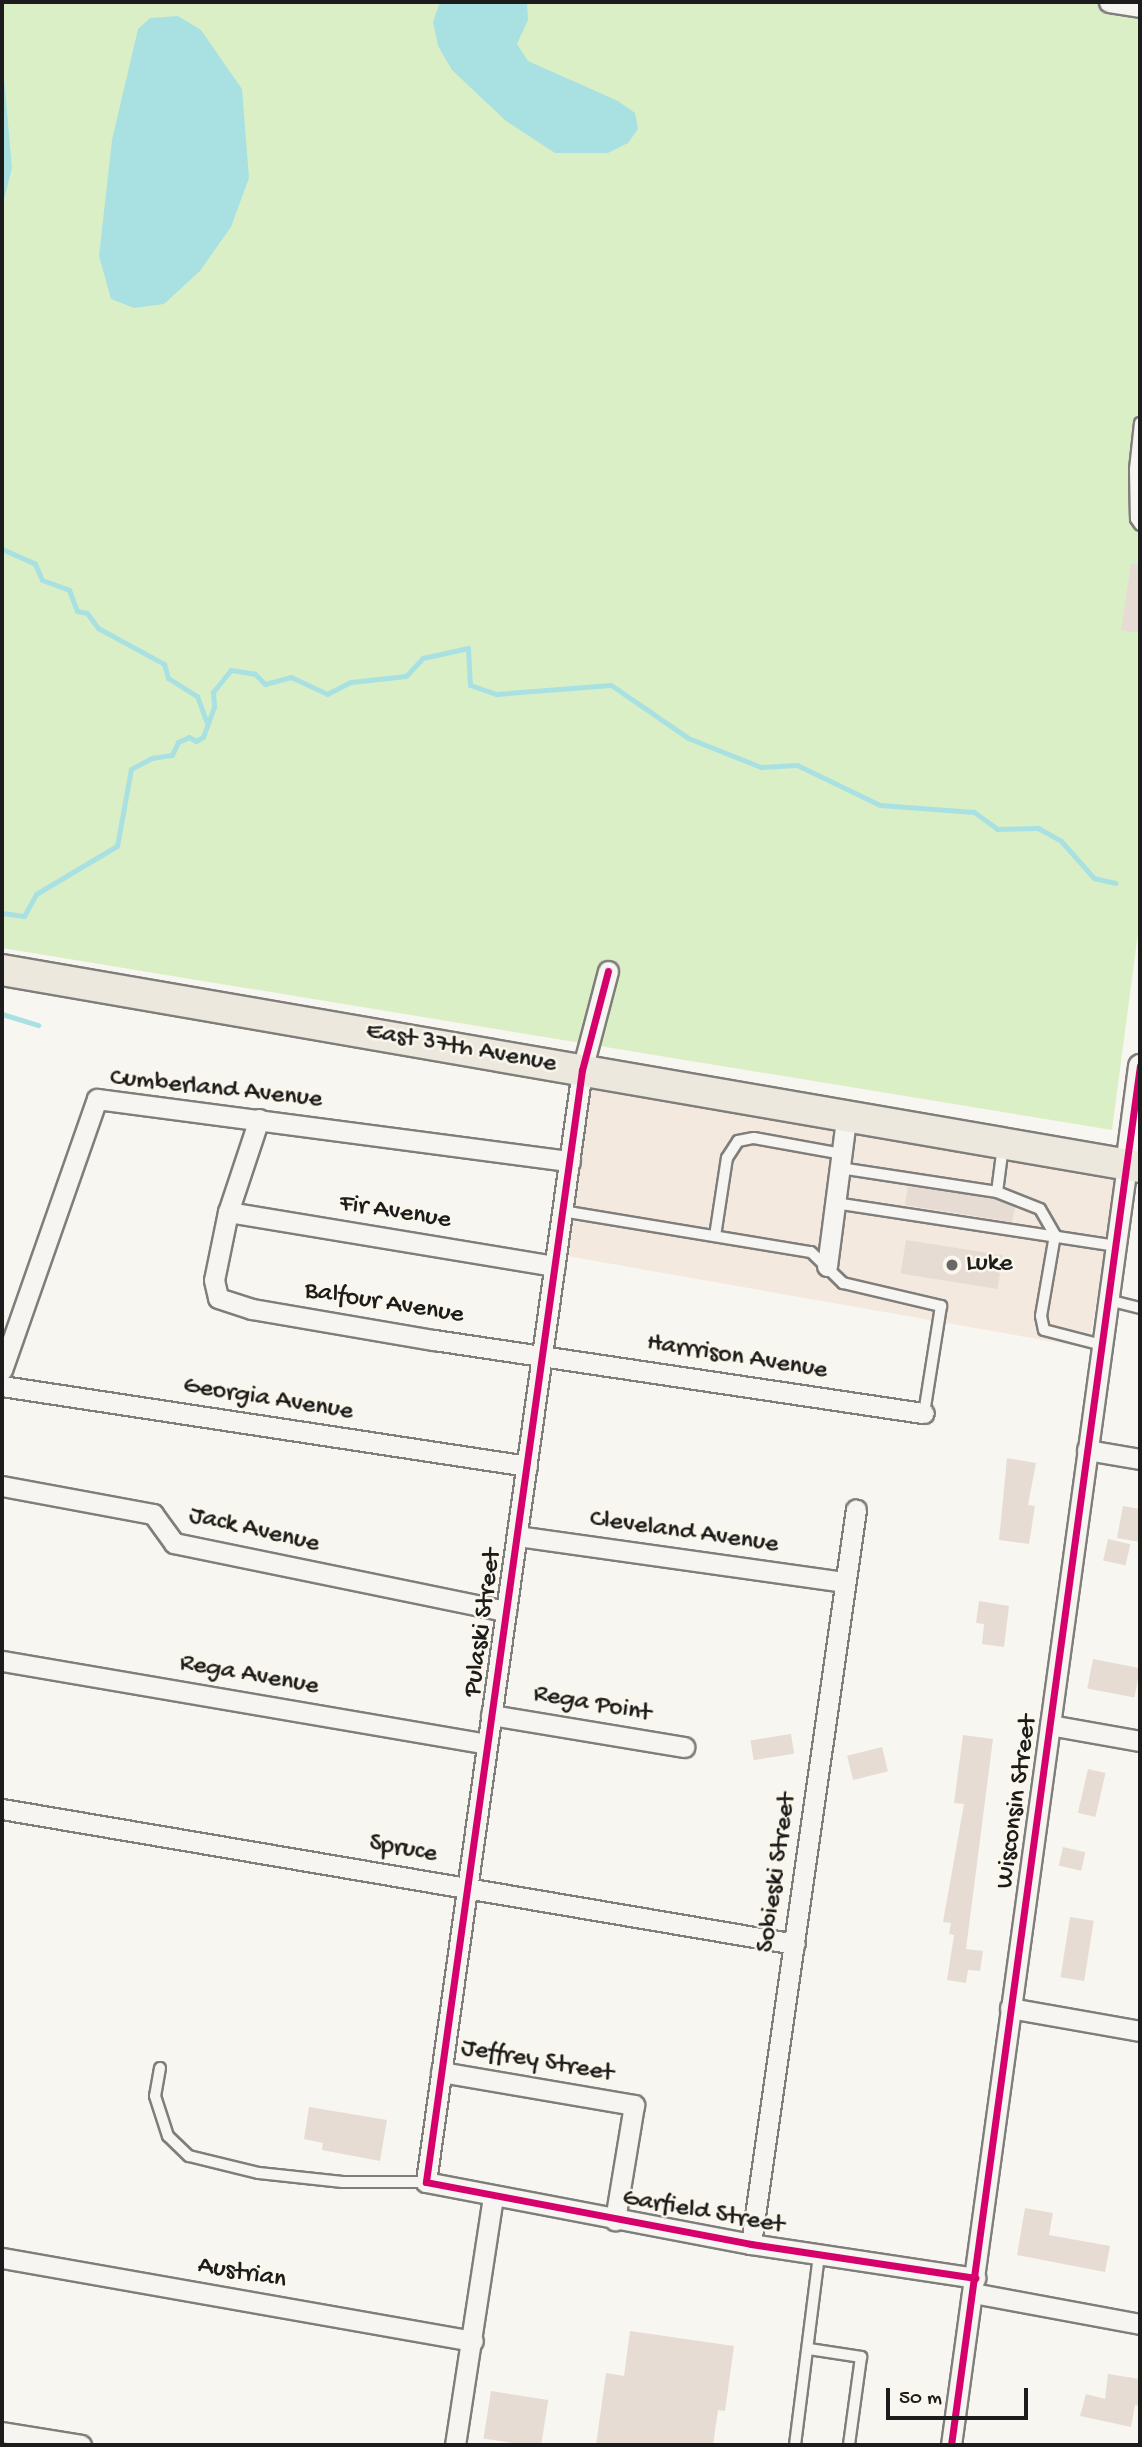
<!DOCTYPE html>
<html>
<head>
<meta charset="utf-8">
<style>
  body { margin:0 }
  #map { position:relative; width:1142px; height:2447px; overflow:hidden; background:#f8f6f0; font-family:"Gochi Hand",sans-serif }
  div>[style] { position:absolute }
  .built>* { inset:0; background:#f4e9de; transform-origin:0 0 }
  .green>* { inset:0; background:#dbefc6 }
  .water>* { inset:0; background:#a9e1e3 }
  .stream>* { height:5px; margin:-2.5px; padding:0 2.5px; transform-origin:2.5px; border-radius:2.5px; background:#a9e1e3 }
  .building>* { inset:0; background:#e6dcd4; transform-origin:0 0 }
  .roads { filter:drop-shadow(2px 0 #7f7e7b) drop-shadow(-2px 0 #7f7e7b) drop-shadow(0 2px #7f7e7b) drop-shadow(0 -2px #7f7e7b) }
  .service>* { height:10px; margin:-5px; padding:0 5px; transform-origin:5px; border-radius:5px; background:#f6f5f1 }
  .minor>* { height:19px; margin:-9.5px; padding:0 9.5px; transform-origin:9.5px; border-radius:9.5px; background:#f6f5f1 }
  .tertiary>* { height:23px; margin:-11.5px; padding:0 11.5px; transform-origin:11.5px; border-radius:11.5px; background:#f6f5f1 }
  .primary>* { height:30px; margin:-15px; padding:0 15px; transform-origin:15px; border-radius:15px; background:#ede8dd }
  .cycleway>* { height:7px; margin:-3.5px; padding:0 3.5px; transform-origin:3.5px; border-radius:3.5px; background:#d6006c }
  .dots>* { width:19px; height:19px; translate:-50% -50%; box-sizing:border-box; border:4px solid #fbf7ec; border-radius:50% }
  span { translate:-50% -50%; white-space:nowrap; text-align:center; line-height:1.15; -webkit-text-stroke:5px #fbf7ec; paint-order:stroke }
  .street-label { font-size:26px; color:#1c1c1c }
  .poi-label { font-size:26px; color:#1c1c1c }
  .left { translate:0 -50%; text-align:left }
  .frame { position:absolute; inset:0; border:4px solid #1c1c1c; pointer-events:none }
  .scale { position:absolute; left:886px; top:2388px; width:142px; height:32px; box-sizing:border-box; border:4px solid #1c1c1c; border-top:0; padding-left:9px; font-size:21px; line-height:24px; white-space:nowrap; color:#1c1c1c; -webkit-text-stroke:5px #fbf7ec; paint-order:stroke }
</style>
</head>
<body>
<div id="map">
  <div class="built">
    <i style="left:594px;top:1076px;width:534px;height:182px;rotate:10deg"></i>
  </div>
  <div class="green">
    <i style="clip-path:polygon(2px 2px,1140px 2px,1140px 918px,1112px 1130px,2px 948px)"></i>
  </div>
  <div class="water">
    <i style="clip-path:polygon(440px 2px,527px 2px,528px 20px,517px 44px,528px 61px,618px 101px,635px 113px,638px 129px,628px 143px,608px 153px,555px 153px,506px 121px,452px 70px,438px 46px,433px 22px)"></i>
    <i style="clip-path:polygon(178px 16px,201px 30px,242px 89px,249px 178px,231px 227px,200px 271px,164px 304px,134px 308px,111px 299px,99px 256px,112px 140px,138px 29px,150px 18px)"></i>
    <i style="clip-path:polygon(2px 56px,12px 168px,2px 208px)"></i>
  </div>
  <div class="stream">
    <i style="left:2px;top:549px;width:36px;rotate:24deg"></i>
    <i style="left:35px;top:564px;width:17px;rotate:66deg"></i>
    <i style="left:42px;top:580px;width:29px;rotate:20deg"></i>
    <i style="left:69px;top:590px;width:22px;rotate:69deg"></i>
    <i style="left:77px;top:611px;width:10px;rotate:11deg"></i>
    <i style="left:87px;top:613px;width:19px;rotate:54deg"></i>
    <i style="left:98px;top:628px;width:75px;rotate:28.6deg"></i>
    <i style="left:164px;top:664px;width:15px;rotate:74deg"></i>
    <i style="left:168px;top:678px;width:34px;rotate:32deg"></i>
    <i style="left:197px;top:696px;width:27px;rotate:70deg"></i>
    <i style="left:2px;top:913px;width:22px;rotate:8deg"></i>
    <i style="left:24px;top:916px;width:25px;rotate:-61deg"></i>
    <i style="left:36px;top:894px;width:94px;rotate:-30.7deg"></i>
    <i style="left:117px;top:846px;width:78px;rotate:-79.7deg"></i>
    <i style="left:131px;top:769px;width:24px;rotate:-28deg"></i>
    <i style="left:152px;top:758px;width:20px;rotate:-9deg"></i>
    <i style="left:172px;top:755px;width:14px;rotate:-65deg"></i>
    <i style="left:178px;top:742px;width:12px;rotate:-24deg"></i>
    <i style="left:189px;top:737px;width:8px;rotate:30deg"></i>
    <i style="left:196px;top:741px;width:8px;rotate:-30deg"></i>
    <i style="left:203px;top:737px;width:33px;rotate:-70deg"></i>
    <i style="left:214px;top:706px;width:14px;rotate:-94deg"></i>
    <i style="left:213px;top:692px;width:28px;rotate:-51deg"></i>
    <i style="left:231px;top:670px;width:24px;rotate:9deg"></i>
    <i style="left:255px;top:674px;width:14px;rotate:45deg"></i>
    <i style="left:265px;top:684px;width:27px;rotate:-15deg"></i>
    <i style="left:291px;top:677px;width:40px;rotate:25deg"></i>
    <i style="left:327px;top:694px;width:27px;rotate:-27deg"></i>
    <i style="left:351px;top:682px;width:55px;rotate:-6.2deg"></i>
    <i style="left:406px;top:676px;width:25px;rotate:-47deg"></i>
    <i style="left:423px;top:658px;width:46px;rotate:-12.5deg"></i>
    <i style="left:468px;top:648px;width:37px;rotate:87deg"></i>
    <i style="left:470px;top:685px;width:28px;rotate:19deg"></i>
    <i style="left:496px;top:694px;width:115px;rotate:-4.5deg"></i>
    <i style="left:611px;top:685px;width:93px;rotate:34.5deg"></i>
    <i style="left:688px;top:738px;width:79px;rotate:21.7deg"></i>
    <i style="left:761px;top:767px;width:36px;rotate:-3deg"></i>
    <i style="left:797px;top:765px;width:92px;rotate:25.7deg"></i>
    <i style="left:880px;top:805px;width:94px;rotate:4.3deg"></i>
    <i style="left:974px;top:812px;width:29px;rotate:36deg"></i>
    <i style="left:997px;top:829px;width:41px;rotate:-1.4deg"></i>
    <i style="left:1038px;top:828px;width:26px;rotate:29deg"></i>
    <i style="left:1061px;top:841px;width:50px;rotate:48.3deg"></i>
    <i style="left:1094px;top:878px;width:22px;rotate:13deg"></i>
    <i style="left:2px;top:1014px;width:38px;rotate:17deg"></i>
  </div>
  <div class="building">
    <i style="clip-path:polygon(1131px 564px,1140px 564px,1140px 633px,1121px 630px)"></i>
    <i style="clip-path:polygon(908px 1186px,995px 1199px,1015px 1207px,1012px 1222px,905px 1205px)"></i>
    <i style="left:906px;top:1240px;width:98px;height:34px;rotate:9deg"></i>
    <i style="clip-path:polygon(1007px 1458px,1036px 1463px,1028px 1505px,1035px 1506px,1029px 1544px,999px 1540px)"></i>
    <i style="clip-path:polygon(1123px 1506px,1140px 1509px,1140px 1542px,1117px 1538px)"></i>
    <i style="left:1108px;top:1539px;width:23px;height:22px;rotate:13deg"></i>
    <i style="clip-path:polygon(979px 1601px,1009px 1606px,1004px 1647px,982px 1644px,984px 1624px,976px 1623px)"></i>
    <i style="left:1093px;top:1659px;width:48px;height:30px;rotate:11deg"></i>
    <i style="left:791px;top:1734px;width:20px;height:41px;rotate:81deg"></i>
    <i style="clip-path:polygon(963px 1735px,993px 1739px,966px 1949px,983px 1951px,980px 1971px,968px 1970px,966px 1983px,947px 1980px,954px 1935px,949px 1934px,951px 1923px,943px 1922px,964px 1804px,954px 1803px)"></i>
    <i style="left:882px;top:1747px;width:25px;height:36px;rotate:76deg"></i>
    <i style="left:1088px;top:1769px;width:18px;height:45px;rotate:13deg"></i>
    <i style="left:1063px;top:1847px;width:23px;height:19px;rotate:13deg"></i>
    <i style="left:1070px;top:1917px;width:24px;height:61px;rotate:9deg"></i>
    <i style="clip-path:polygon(309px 2107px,387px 2120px,380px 2161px,322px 2150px,323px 2143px,304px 2139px)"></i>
    <i style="clip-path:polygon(1025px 2208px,1053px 2213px,1049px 2235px,1110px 2246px,1105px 2272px,1017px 2255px)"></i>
    <i style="clip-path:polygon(630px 2331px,734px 2346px,725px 2411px,718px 2410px,713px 2445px,596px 2445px,606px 2373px,624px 2376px)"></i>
    <i style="clip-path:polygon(1108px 2374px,1140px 2379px,1140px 2406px,1135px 2405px,1131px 2427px,1080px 2416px,1086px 2394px,1105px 2399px)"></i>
    <i style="left:491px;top:2391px;width:58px;height:48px;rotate:9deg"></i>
  </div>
  <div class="roads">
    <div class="service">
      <i style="left:1140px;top:423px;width:46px;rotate:96.2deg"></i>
      <i style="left:1135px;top:469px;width:50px;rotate:88.9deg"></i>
      <i style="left:1136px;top:519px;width:7px;rotate:56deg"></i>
      <i style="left:1003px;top:1146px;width:46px;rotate:97.4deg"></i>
      <i style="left:997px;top:1192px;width:46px;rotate:21.6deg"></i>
      <i style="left:1040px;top:1209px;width:30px;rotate:60deg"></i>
      <i style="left:1055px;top:1235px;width:82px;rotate:99.8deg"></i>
      <i style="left:1041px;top:1316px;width:14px;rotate:78deg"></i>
      <i style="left:1044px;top:1330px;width:60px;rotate:14.5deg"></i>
      <i style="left:840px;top:1168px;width:159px;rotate:8.7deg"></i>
      <i style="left:835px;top:1203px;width:283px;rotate:8.7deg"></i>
      <i style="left:562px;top:1211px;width:252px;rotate:9.4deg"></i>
      <i style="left:811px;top:1252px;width:45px;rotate:44.1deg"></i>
      <i style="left:843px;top:1283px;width:101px;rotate:13.2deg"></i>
      <i style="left:941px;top:1306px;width:108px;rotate:99deg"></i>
      <i style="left:715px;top:1236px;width:79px;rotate:-81.3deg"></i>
      <i style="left:727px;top:1158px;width:20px;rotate:-57deg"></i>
      <i style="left:738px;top:1141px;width:16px;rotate:-11deg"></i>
      <i style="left:754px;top:1138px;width:89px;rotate:10.3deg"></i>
      <i style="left:1108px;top:1300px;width:33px;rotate:14deg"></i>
      <i style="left:160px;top:2068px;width:28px;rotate:100deg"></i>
      <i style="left:155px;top:2096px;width:42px;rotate:72deg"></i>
      <i style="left:168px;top:2136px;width:29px;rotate:44deg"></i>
      <i style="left:189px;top:2156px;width:72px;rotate:13.7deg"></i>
      <i style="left:259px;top:2173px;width:84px;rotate:6.1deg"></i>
      <i style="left:343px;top:2182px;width:83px"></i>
      <i style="left:809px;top:2349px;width:53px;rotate:8.7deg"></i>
      <i style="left:861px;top:2357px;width:89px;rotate:97.8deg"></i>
      <i style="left:795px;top:2445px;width:193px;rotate:-82.8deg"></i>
    </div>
    <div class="minor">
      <i style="left:1109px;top:2px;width:31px;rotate:9deg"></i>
      <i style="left:608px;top:971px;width:102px;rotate:104.7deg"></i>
      <i style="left:582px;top:1070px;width:1123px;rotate:97.99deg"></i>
      <i style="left:426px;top:2182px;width:331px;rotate:10.8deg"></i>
      <i style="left:751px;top:2244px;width:227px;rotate:8.6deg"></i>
      <i style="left:259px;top:1119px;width:98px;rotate:108.4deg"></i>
      <i style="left:228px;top:1212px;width:69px;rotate:101.6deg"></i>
      <i style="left:214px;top:1280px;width:18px;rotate:77deg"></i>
      <i style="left:218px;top:1298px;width:36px;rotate:18deg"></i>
      <i style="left:252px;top:1309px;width:185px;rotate:9.7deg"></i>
      <i style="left:434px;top:1340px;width:495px;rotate:8.5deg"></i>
      <i style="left:228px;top:1212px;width:331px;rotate:9.4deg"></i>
      <i style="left:827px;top:1266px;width:154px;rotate:-82.6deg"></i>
      <i style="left:2px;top:1370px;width:287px;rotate:-70.7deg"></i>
      <i style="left:97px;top:1099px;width:477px;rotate:7.5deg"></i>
      <i style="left:2px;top:1386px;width:531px;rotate:8.66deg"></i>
      <i style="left:1087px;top:1450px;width:54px;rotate:9.6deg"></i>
      <i style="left:2px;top:1486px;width:154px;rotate:10.5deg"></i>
      <i style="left:153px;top:1514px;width:36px;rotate:54deg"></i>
      <i style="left:174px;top:1543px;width:339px;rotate:11.6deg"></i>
      <i style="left:517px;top:1536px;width:329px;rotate:8deg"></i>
      <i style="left:2px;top:1661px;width:492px;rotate:9.7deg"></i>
      <i style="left:491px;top:1715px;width:196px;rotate:9.4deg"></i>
      <i style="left:1050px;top:1725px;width:91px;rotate:10.1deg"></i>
      <i style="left:2px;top:1809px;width:804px;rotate:9.66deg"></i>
      <i style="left:1010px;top:2008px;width:132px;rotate:10deg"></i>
      <i style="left:441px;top:2072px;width:196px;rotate:9.7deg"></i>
      <i style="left:634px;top:2105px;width:117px;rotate:99.4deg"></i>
      <i style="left:751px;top:2244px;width:742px;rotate:-81.87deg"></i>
      <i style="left:2px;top:2258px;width:478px;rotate:10deg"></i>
      <i style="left:973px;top:2293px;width:170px;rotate:10.5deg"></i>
      <i style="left:2px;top:2432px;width:80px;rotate:9.3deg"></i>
      <i style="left:455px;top:2445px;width:250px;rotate:-81.3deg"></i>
      <i style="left:951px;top:2445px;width:1292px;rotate:-82.17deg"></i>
    </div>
    <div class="tertiary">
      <i style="left:1127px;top:1165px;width:100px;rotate:-82.5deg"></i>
    </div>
    <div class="primary">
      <i style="left:2px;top:970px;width:1155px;rotate:9.82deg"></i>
    </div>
  </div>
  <div class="cycleway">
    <i style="left:608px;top:971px;width:102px;rotate:104.7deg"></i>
    <i style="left:582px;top:1070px;width:1123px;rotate:97.99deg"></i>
    <i style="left:426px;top:2182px;width:331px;rotate:10.8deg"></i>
    <i style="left:751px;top:2244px;width:227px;rotate:8.6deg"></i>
    <i style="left:951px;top:2445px;width:1392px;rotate:-82.2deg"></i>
  </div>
  <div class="dots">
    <i style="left:952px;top:1265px;background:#696866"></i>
  </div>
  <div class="street-label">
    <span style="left:461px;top:1049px;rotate:10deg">East 37th Avenue</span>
    <span style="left:216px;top:1090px;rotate:6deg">Cumberland Avenue</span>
    <span style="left:395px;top:1213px;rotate:9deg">Fir Avenue</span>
    <span style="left:384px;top:1304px;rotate:9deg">Balfour Avenue</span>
    <span style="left:737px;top:1358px;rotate:9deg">Harrrison Avenue</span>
    <span style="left:268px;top:1400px;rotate:9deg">Georgia Avenue</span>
    <span style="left:254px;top:1531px;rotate:13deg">Jack Avenue</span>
    <span style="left:684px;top:1533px;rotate:8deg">Cleveland Avenue</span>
    <span style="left:484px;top:1623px;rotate:-82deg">Pulaski Street</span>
    <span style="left:249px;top:1676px;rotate:10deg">Rega Avenue</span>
    <span style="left:592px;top:1705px;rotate:10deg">Rega Point</span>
    <span style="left:1018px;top:1802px;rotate:-82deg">Wisconsin Street</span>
    <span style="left:403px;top:1850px;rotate:10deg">Spruce</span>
    <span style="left:778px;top:1873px;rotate:-82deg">Sobieski Street</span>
    <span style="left:537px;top:2062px;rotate:10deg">Jeffrey Street</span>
    <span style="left:703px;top:2213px;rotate:10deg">Garfield Street</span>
    <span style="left:242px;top:2274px;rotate:10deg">Austrian</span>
  </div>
  <div class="poi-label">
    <span class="left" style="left:966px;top:1265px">Luke</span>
  </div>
  <div class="frame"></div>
  <div class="scale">50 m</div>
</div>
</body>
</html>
